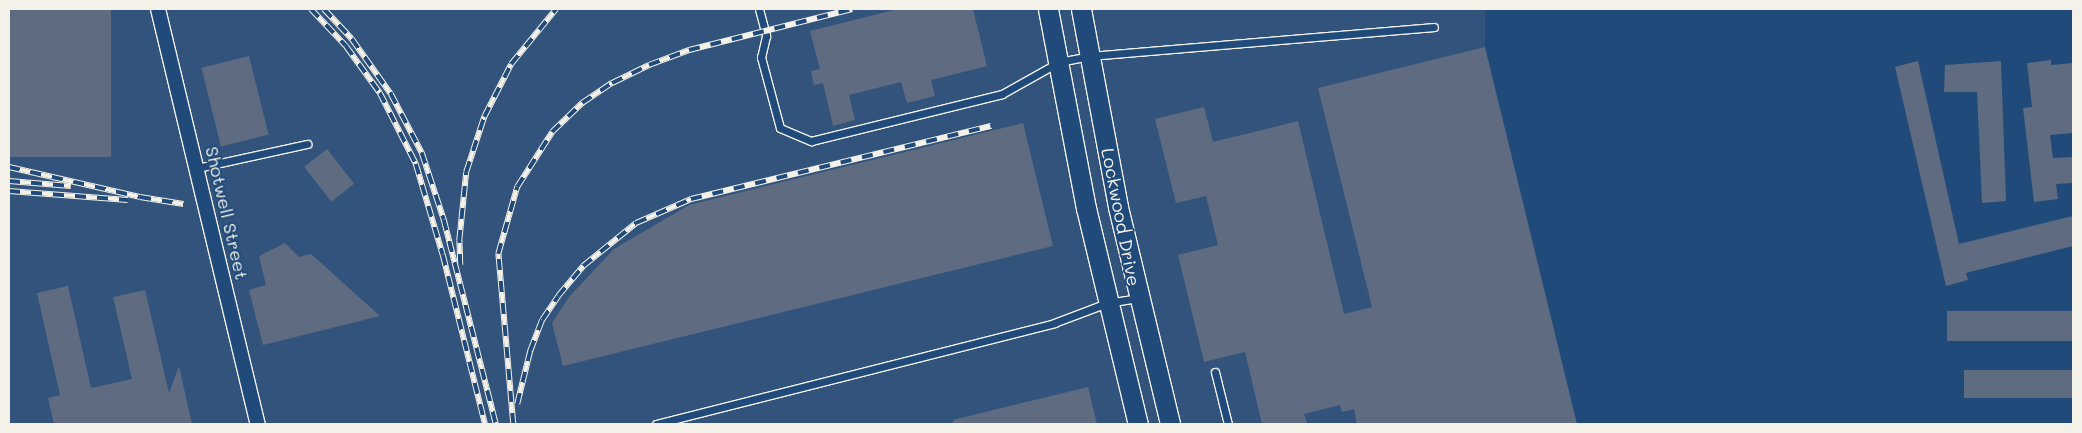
<!DOCTYPE html>
<html>
<head>
<meta charset="utf-8">
<style>
  body { margin:0 }
  #map { position:relative; width:2082px; height:433px; overflow:hidden; background:#1f4a7a; font-family:Mali,sans-serif }
  div>[style] { position:absolute }
  .built>* { inset:0; background:#32547c; transform-origin:0 0 }
  .building>* { inset:0; background:#5f6b80; transform-origin:0 0 }
  .roads { filter:drop-shadow(1px 0 #f4f1e8) drop-shadow(-1px 0 #f4f1e8) drop-shadow(0 1px #f4f1e8) drop-shadow(0 -1px #f4f1e8) }
  .service>* { height:7px; margin:-3.5px; padding:0 3.5px; transform-origin:3.5px; border-radius:3.5px; background:#1f4a7a }
  .minor>* { height:14px; margin:-7px; padding:0 7px; transform-origin:7px; border-radius:7px; background:#1f4a7a }
  .secondary>* { height:19px; margin:-9.5px; padding:0 9.5px; transform-origin:9.5px; border-radius:9.5px; background:#1f4a7a }
  .rail>* { height:5.5px; margin-top:-2.75px; transform-origin:0; background:repeating-linear-gradient(90deg,#1f4a7a 0 11px,#f4f1e8 0 22px); box-sizing:border-box; border-block:1px solid #f4f1e8 }
  span { translate:-50% -50%; white-space:nowrap; text-align:center; line-height:1.15; -webkit-text-stroke:4px #1f4a7a; paint-order:stroke }
  .street-label { font-size:18px; color:#f4f1e8 }
  .frame { position:absolute; inset:0; border:10px solid #f4f1e8; pointer-events:none }
</style>
</head>
<body>
<div id="map">
  <div class="built">
    <i style="left:9px;top:9px;width:1476px;height:415px"></i>
  </div>
  <div class="building">
    <i style="left:9px;top:9px;width:102px;height:148px"></i>
    <i style="clip-path:polygon(898px 9px,973px 9px,987px 66px,931px 80px,935px 96px,907px 103px,901px 82px,849px 95px,855px 120px,833px 126px,823px 83px,814px 85px,811px 71px,820px 69px,810px 31px)"></i>
    <i style="clip-path:polygon(1485px 47px,1577px 424px,1357px 424px,1354px 409px,1342px 412px,1340px 405px,1304px 414px,1307px 424px,1262px 424px,1245px 352px,1204px 362px,1178px 255px,1218px 245px,1206px 196px,1176px 203px,1155px 119px,1204px 107px,1213px 142px,1298px 121px,1344px 314px,1372px 307px,1318px 88px)"></i>
    <i style="left:249px;top:56px;width:81px;height:49px;rotate:76deg"></i>
    <i style="clip-path:polygon(2051px 60px,2051px 65px,2073px 63px,2073px 133px,2050px 135px,2053px 158px,2073px 157px,2073px 183px,2056px 184px,2058px 199px,2034px 202px,2023px 108px,2032px 107px,2027px 63px)"></i>
    <i style="clip-path:polygon(1918px 61px,1959px 244px,2073px 216px,2073px 246px,1966px 273px,1968px 280px,1946px 286px,1895px 67px)"></i>
    <i style="clip-path:polygon(2001px 61px,2006px 201px,1982px 203px,1977px 92px,1944px 92px,1945px 65px)"></i>
    <i style="clip-path:polygon(1023px 123px,1053px 246px,563px 366px,552px 323px,569px 297px,614px 249px,689px 205px)"></i>
    <i style="left:327px;top:149px;width:44px;height:29px;rotate:52deg"></i>
    <i style="clip-path:polygon(285px 243px,299px 257px,311px 254px,380px 316px,263px 345px,249px 290px,266px 285px,259px 256px)"></i>
    <i style="clip-path:polygon(68px 286px,91px 388px,132px 379px,113px 297px,145px 290px,169px 393px,179px 366px,192px 424px,54px 424px,48px 398px,60px 395px,37px 293px)"></i>
    <i style="left:2073px;top:311px;width:30px;height:126px;rotate:90deg"></i>
    <i style="left:2073px;top:370px;width:28px;height:109px;rotate:90deg"></i>
    <i style="clip-path:polygon(1088px 387px,1097px 424px,953px 424px,953px 420px)"></i>
  </div>
  <div class="roads">
    <div class="service">
      <i style="left:759px;top:9px;width:28px;rotate:75deg"></i>
      <i style="left:766px;top:36px;width:22px;rotate:103deg"></i>
      <i style="left:761px;top:57px;width:73px;rotate:75deg"></i>
      <i style="left:780px;top:128px;width:34px;rotate:23deg"></i>
      <i style="left:811px;top:141px;width:197px;rotate:-13.8deg"></i>
      <i style="left:1002px;top:94px;width:65px;rotate:-29.3deg"></i>
      <i style="left:1059px;top:62px;width:32px;rotate:-11deg"></i>
      <i style="left:1090px;top:56px;width:345px;rotate:-4.8deg"></i>
      <i style="left:197px;top:168px;width:113px;rotate:-12.3deg"></i>
      <i style="left:1215px;top:372px;width:54px;rotate:76deg"></i>
      <i style="left:656px;top:424px;width:411px;rotate:-14.2deg"></i>
      <i style="left:1054px;top:323px;width:57px;rotate:-20.7deg"></i>
      <i style="left:1107px;top:303px;width:31px;rotate:-9deg"></i>
    </div>
    <div class="minor">
      <i style="left:158px;top:9px;width:427px;rotate:76.5deg"></i>
    </div>
    <div class="secondary">
      <i style="left:1048px;top:9px;width:203px;rotate:79.2deg"></i>
      <i style="left:1086px;top:208px;width:222px;rotate:76.5deg"></i>
      <i style="left:1081px;top:9px;width:201px;rotate:79.4deg"></i>
      <i style="left:1118px;top:207px;width:223px;rotate:76.5deg"></i>
    </div>
  </div>
  <div class="rail">
    <i style="left:311px;top:9px;width:51px;rotate:46.6deg"></i>
    <i style="left:346px;top:46px;width:58px;rotate:54.1deg"></i>
    <i style="left:380px;top:93px;width:80px;rotate:63.1deg"></i>
    <i style="left:416px;top:164px;width:95px;rotate:73.5deg"></i>
    <i style="left:443px;top:255px;width:174px;rotate:76deg"></i>
    <i style="left:324px;top:9px;width:41px;rotate:47deg"></i>
    <i style="left:352px;top:39px;width:67px;rotate:54.7deg"></i>
    <i style="left:391px;top:94px;width:67px;rotate:62.3deg"></i>
    <i style="left:422px;top:153px;width:71px;rotate:71.8deg"></i>
    <i style="left:444px;top:220px;width:211px;rotate:75.7deg"></i>
    <i style="left:9px;top:167px;width:134px;rotate:12.9deg"></i>
    <i style="left:140px;top:197px;width:44px;rotate:9.2deg"></i>
    <i style="left:9px;top:181px;width:62px;rotate:4.6deg"></i>
    <i style="left:9px;top:191px;width:119px;rotate:4.3deg"></i>
    <i style="left:460px;top:265px;width:24px;rotate:-92deg"></i>
    <i style="left:459px;top:241px;width:69px;rotate:-84.2deg"></i>
    <i style="left:466px;top:172px;width:58px;rotate:-71.9deg"></i>
    <i style="left:484px;top:117px;width:59px;rotate:-63deg"></i>
    <i style="left:511px;top:64px;width:71px;rotate:-50.7deg"></i>
    <i style="left:517px;top:404px;width:55px;rotate:-76.2deg"></i>
    <i style="left:530px;top:351px;width:33px;rotate:-69deg"></i>
    <i style="left:542px;top:320px;width:29px;rotate:-56deg"></i>
    <i style="left:558px;top:296px;width:39px;rotate:-50deg"></i>
    <i style="left:583px;top:266px;width:68px;rotate:-39.1deg"></i>
    <i style="left:636px;top:223px;width:60px;rotate:-23.6deg"></i>
    <i style="left:691px;top:199px;width:309px;rotate:-13.7deg"></i>
    <i style="left:513px;top:424px;width:171px;rotate:-95deg"></i>
    <i style="left:498px;top:254px;width:70px;rotate:-74.2deg"></i>
    <i style="left:517px;top:187px;width:65px;rotate:-57.5deg"></i>
    <i style="left:552px;top:132px;width:42px;rotate:-44deg"></i>
    <i style="left:582px;top:103px;width:36px;rotate:-34deg"></i>
    <i style="left:612px;top:83px;width:41px;rotate:-25.9deg"></i>
    <i style="left:649px;top:65px;width:43px;rotate:-20.6deg"></i>
    <i style="left:689px;top:50px;width:168px;rotate:-14.1deg"></i>
  </div>
  <div class="street-label">
    <span style="left:227px;top:213px;rotate:77deg">Shotwell Street</span>
    <span style="left:1121px;top:217px;rotate:79deg">Lockwood Drive</span>
  </div>
  <div class="frame"></div>
</div>
</body>
</html>
